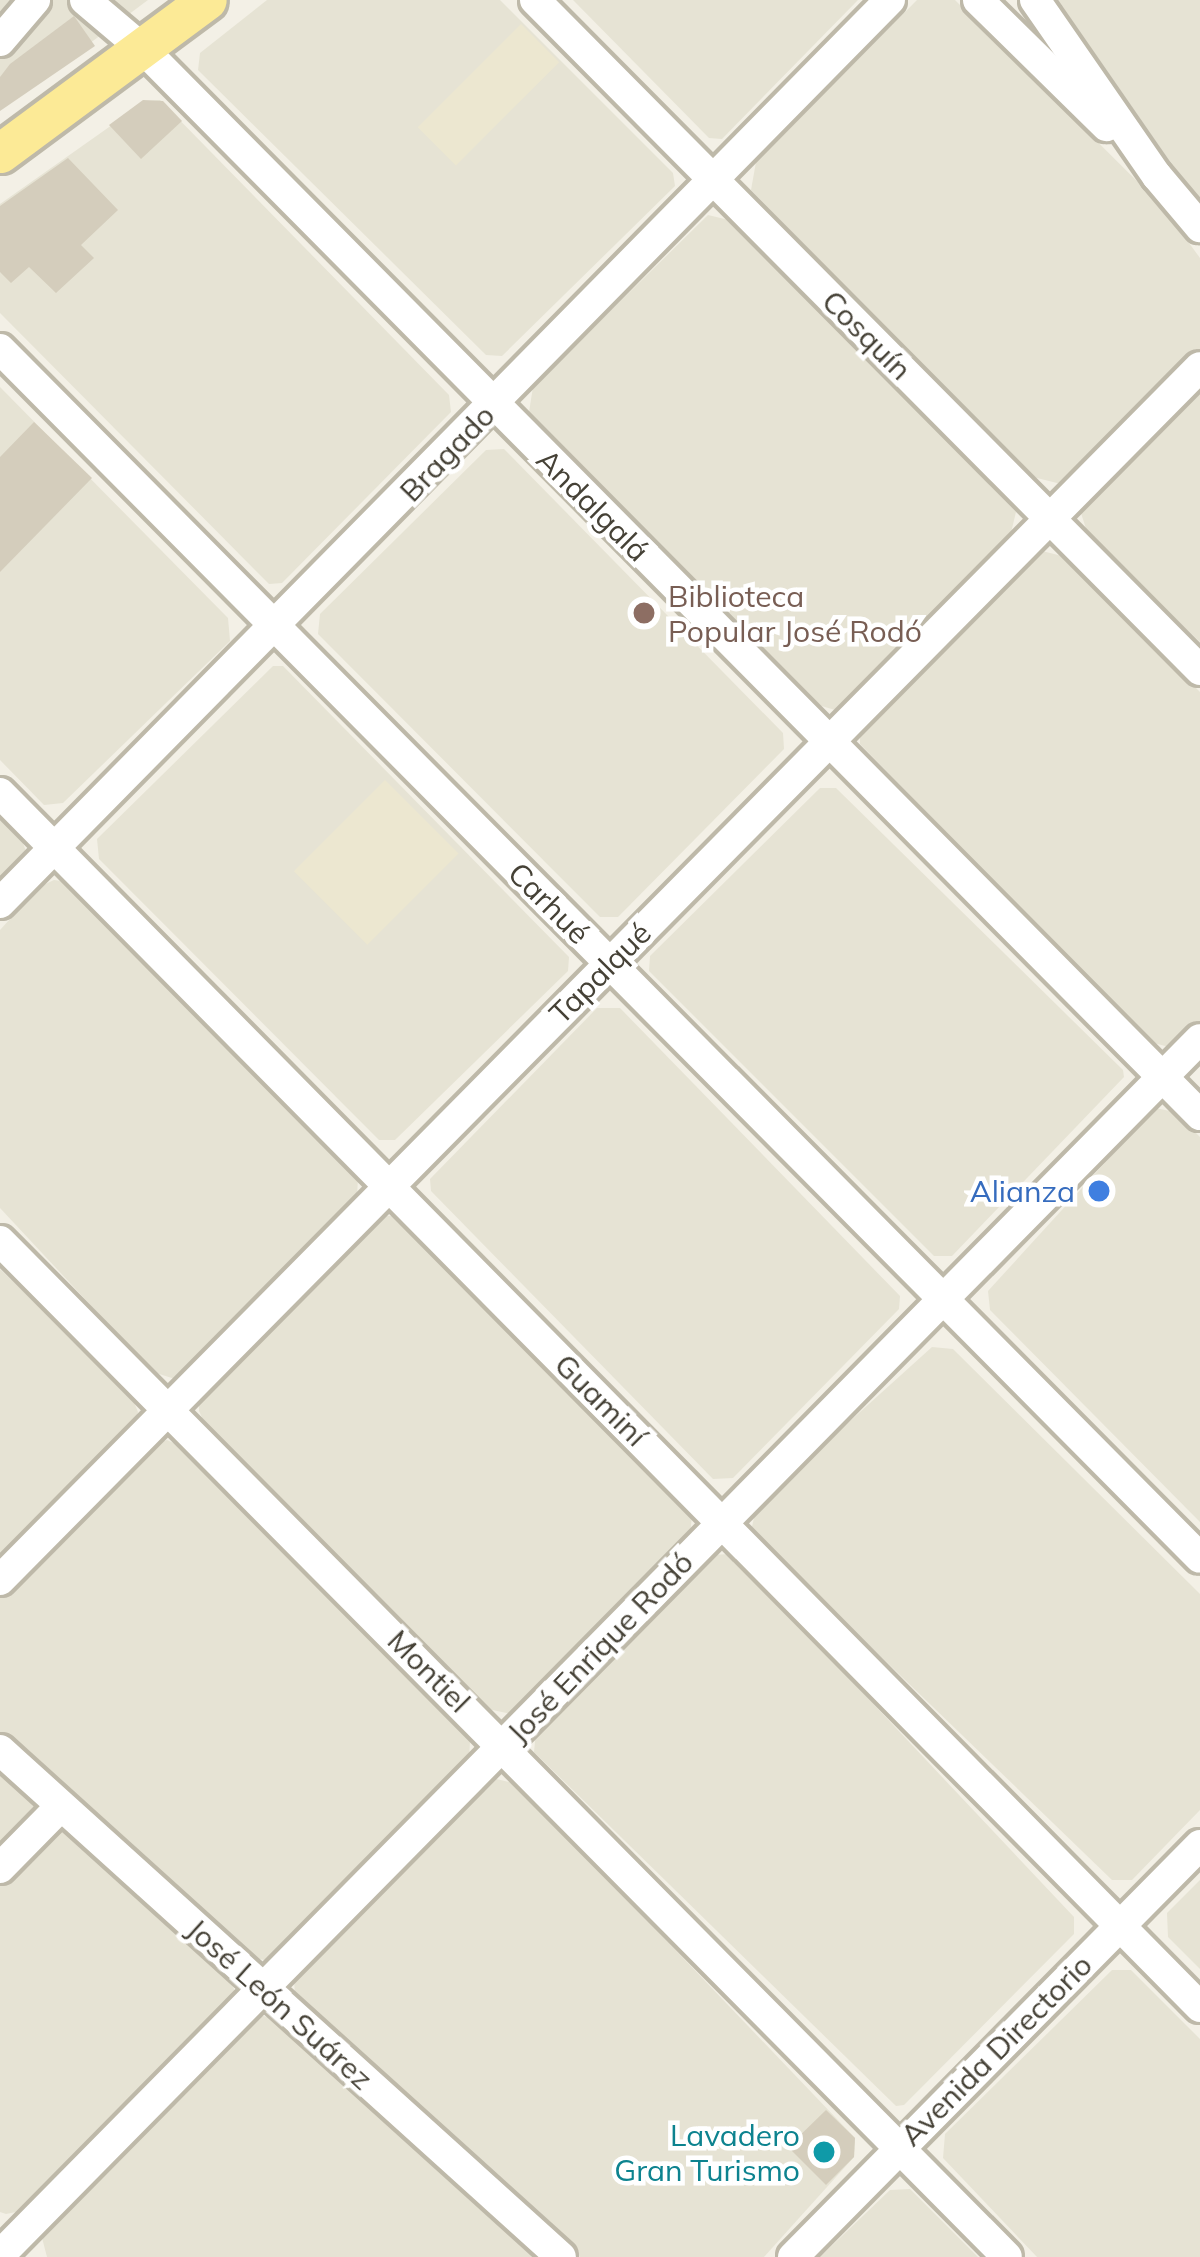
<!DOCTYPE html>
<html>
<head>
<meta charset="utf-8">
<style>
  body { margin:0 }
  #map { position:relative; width:1200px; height:2257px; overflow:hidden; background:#f3f0e6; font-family:Mulish,sans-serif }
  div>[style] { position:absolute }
  .residential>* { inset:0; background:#e6e3d4 }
  .education>* { inset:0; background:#ece7d0; transform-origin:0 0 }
  .building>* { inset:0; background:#d4cdbc }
  .roads { filter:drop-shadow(3px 0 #beb9a9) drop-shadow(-3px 0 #beb9a9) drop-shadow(0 3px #beb9a9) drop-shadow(0 -3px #beb9a9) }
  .minor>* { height:30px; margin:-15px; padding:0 15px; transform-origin:15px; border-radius:15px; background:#fff }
  .major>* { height:39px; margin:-19.5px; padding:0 19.5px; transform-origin:19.5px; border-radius:19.5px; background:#fcea96 }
  .dots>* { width:33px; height:33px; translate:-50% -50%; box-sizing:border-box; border:6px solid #fff; border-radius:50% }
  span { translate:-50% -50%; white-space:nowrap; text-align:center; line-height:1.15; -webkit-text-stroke:9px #fff; paint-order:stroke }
  .street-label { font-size:30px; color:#454136 }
  .education-label { font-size:30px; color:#785e54 }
  .left { translate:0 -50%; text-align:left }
  .shop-label { font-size:30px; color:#366cbe }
  .right { translate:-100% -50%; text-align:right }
  .culture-label { font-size:30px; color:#0d838f }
</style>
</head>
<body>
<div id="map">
  <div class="residential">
    <i style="clip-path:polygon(0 0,148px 0,0 110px)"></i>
    <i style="clip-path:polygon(267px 0,500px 0,673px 173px,675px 186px,502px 356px,486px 355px,198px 70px,200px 53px)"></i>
    <i style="clip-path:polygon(573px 0,858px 0,722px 139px,709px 138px)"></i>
    <i style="clip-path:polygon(917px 0,955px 0,1162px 206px,1200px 258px,1200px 349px,1061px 484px,1033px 477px,751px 190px,756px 162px)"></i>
    <i style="clip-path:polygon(1058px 0,1200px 0,1200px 205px)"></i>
    <i style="clip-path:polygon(160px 100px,449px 395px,451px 412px,282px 583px,269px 584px,0 313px,0 204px,146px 101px)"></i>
    <i style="clip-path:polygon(708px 215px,733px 221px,1016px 512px,1009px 541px,845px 707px,835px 710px,815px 704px,529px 412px,533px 387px)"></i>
    <i style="clip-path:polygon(1200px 382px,1200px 642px,1088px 535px,1081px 513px,1084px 502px)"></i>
    <i style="clip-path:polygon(0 387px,228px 618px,230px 641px,63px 803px,44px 805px,0 760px)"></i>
    <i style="clip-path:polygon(504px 449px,783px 733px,784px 749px,618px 917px,600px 917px,318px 634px,320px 614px,486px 450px)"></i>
    <i style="clip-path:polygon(1042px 551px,1066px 557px,1200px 692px,1200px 1022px,1169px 1047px,1150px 1042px,860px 744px,860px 729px,1031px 554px)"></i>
    <i style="clip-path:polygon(273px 666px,283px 666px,569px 957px,568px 971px,395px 1140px,379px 1140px,99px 859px,97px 839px)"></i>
    <i style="clip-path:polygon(820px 788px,836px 788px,1123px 1070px,1124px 1077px,952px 1256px,934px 1256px,649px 971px,650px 956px)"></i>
    <i style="clip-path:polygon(0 817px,20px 835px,27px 854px,0 893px)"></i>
    <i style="clip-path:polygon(54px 880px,67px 882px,358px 1175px,357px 1200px,188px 1373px,175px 1379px,153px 1372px,0 1208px,0 930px,39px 887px)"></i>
    <i style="clip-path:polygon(597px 1008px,620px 1008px,900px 1296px,899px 1309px,733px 1478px,713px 1479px,431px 1191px,430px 1179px)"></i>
    <i style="clip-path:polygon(1155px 1108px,1175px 1112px,1200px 1137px,1200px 1522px,990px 1310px,988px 1291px)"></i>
    <i style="clip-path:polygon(381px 1215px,400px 1217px,692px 1515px,690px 1537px,511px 1714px,488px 1709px,206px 1426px,199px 1411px,199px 1400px)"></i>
    <i style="clip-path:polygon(0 1269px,131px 1395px,138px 1412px,135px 1424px,0 1563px)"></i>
    <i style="clip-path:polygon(932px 1347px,953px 1349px,1200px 1594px,1200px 1810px,1132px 1880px,1112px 1880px,751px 1531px,757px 1505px)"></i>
    <i style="clip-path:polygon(167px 1440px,182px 1447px,470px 1741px,469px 1760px,274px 1957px,265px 1960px,247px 1957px,0 1736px,0 1596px,146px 1448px)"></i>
    <i style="clip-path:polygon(732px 1554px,1074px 1917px,1074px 1934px,904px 2105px,896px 2106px,534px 1752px,536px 1731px,710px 1555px)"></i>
    <i style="clip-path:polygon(0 1768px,32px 1798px,36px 1808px,0 1855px)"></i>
    <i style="clip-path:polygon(492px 1778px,517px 1784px,855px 2138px,854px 2157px,764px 2257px,580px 2257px,295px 1999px,294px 1976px)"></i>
    <i style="clip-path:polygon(57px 1829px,68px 1830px,228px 1973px,235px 1992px,26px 2210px,6px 2214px,0 2212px,0 1881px)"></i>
    <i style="clip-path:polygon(1200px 1880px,1200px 1969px,1168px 1937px,1167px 1913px)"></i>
    <i style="clip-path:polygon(1112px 1970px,1131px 1970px,1200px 2039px,1200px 2257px,1037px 2257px,943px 2158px,945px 2134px)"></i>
    <i style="clip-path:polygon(263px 2016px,278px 2019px,544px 2257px,47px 2257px,41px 2234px,255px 2017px)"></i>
    <i style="clip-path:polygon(910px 2189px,978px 2257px,820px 2257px,890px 2190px)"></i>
  </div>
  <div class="education">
    <i style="left:521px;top:24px;width:54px;height:146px;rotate:45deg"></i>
    <i style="left:385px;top:780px;width:104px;height:129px;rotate:45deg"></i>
  </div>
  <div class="building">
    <i style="clip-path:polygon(74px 16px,95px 46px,0 111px,0 77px,10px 64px)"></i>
    <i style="clip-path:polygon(143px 100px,163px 101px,182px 121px,141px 159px,109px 125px)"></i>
    <i style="clip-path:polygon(68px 158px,118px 210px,81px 245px,94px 258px,56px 293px,29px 267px,11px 283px,0 272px,0 206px)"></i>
    <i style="clip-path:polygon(34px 422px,92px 478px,0 572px,0 457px)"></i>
    <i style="clip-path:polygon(826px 2110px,855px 2138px,854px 2157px,826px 2185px,788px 2147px)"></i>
  </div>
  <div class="roads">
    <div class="minor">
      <i style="left:85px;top:0;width:77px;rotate:40.3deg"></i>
      <i style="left:144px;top:50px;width:1500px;rotate:45.24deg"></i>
      <i style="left:535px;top:0;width:944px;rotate:45.21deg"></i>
      <i style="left:978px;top:0;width:180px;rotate:44.5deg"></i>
      <i style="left:1035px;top:0;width:214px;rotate:55.3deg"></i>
      <i style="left:1157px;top:176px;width:67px;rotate:49.9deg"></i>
      <i style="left:0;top:41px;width:54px;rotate:-49.5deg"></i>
      <i style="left:0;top:349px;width:1703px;rotate:45.21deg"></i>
      <i style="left:0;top:793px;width:1707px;rotate:45.33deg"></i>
      <i style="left:0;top:903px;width:1268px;rotate:-45.42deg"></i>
      <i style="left:0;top:1241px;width:1430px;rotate:45.25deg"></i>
      <i style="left:0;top:1580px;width:1706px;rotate:-45.31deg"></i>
      <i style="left:0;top:1750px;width:756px;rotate:42.11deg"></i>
      <i style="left:0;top:1868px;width:87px;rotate:-45.5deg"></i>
      <i style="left:0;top:2255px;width:1708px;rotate:-45.38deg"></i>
      <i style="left:793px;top:2257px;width:579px;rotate:-45.35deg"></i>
    </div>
    <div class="major">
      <i style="left:0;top:153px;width:257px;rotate:-36.5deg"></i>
    </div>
  </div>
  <div class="dots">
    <i style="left:644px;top:613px;background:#8d6e63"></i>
    <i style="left:1099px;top:1191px;background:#3f7fe0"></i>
    <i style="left:824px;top:2152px;background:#0f9aa8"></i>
  </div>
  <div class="street-label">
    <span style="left:867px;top:335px;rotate:45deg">Cosquín</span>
    <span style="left:447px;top:453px;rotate:-46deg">Bragado</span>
    <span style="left:593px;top:505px;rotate:45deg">Andalgalá</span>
    <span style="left:549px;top:903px;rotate:45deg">Carhué</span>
    <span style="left:600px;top:973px;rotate:-45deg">Tapalqué</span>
    <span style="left:601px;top:1400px;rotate:45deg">Guaminí</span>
    <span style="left:600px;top:1647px;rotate:-46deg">José Enrique Rodó</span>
    <span style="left:429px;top:1671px;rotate:45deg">Montiel</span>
    <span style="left:280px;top:2004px;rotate:42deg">José León Suárez</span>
    <span style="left:996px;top:2050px;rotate:-45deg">Avenida Directorio</span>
  </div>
  <div class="education-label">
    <span class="left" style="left:668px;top:613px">Biblioteca<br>Popular José Rodó</span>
  </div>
  <div class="shop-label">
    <span class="right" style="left:1075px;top:1191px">Alianza</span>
  </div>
  <div class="culture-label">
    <span class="right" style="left:800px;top:2152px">Lavadero<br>Gran Turismo</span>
  </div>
</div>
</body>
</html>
